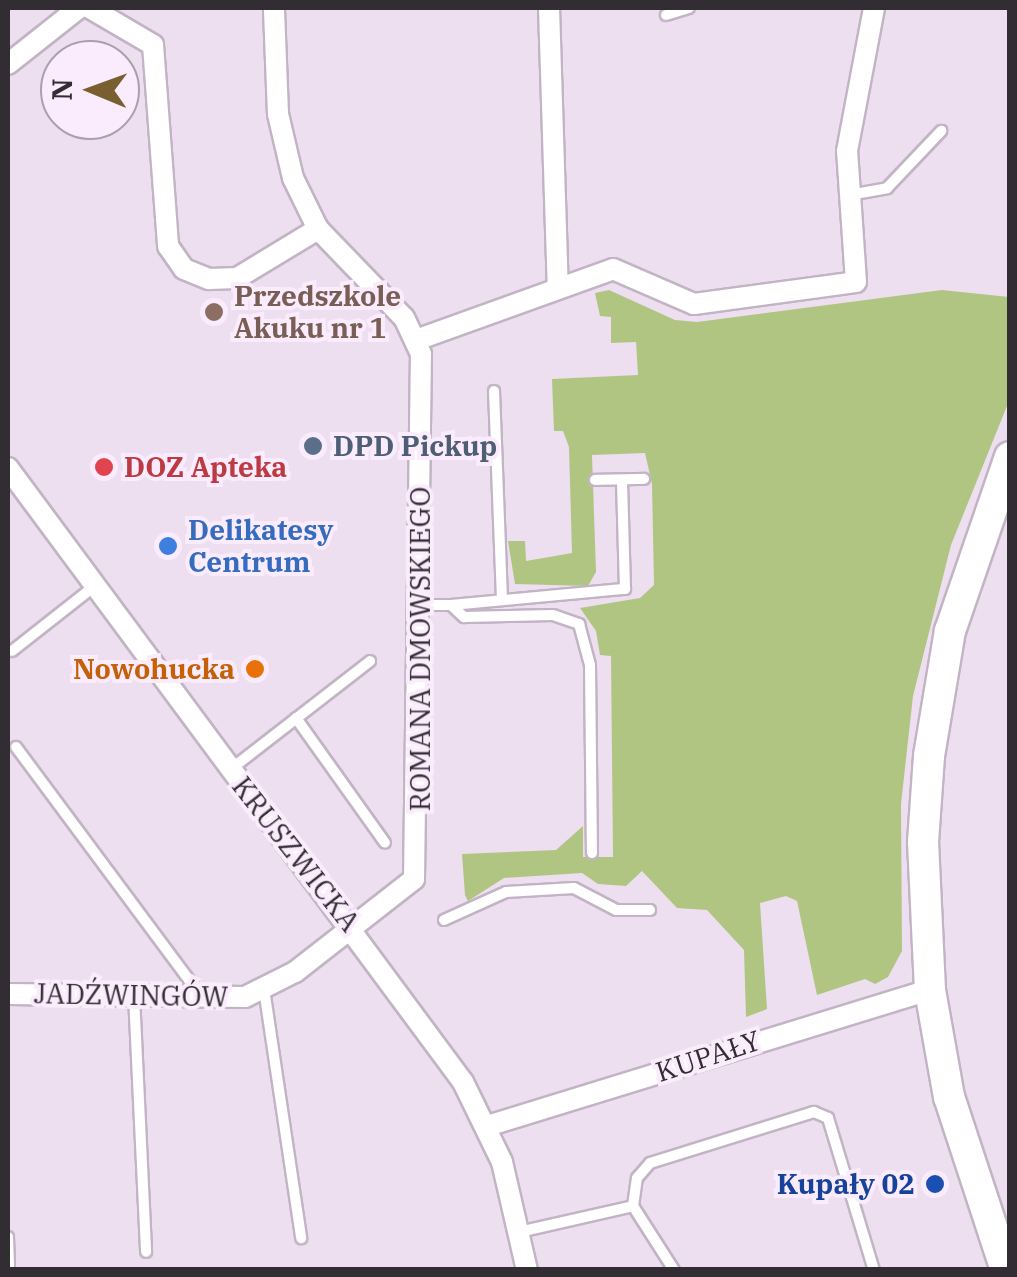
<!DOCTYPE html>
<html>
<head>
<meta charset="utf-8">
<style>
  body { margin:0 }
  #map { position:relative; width:1017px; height:1277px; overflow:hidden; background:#eddff0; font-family:"IBM Plex Serif",serif }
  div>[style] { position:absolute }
  .green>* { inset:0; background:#b1c582 }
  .roads { filter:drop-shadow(2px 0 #c2b4c4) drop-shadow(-2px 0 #c2b4c4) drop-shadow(0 2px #c2b4c4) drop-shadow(0 -2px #c2b4c4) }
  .service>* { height:10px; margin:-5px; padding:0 5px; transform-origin:5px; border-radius:5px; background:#fff }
  .minor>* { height:20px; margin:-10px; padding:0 10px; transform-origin:10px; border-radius:10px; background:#fff }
  .secondary>* { height:30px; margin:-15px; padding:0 15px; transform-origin:15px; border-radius:15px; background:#fff }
  .dots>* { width:28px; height:28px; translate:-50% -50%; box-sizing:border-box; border:5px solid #faecfd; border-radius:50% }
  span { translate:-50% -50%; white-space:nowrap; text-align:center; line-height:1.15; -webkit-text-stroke:8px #faecfd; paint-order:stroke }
  .education-label { font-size:28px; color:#785e54; font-weight:700 }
  .left { translate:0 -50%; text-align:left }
  .service-label { font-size:28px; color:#4e5e75; font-weight:700 }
  .health-label { font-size:28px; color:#be3a42; font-weight:700 }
  .shop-label { font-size:28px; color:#366cbe; font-weight:700 }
  .street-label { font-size:28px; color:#322d33 }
  .food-label { font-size:28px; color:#c56008; font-weight:700 }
  .right { translate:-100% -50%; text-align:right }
  .transit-label { font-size:28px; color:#164399; font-weight:700 }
  .frame { position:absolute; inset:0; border:10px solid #322d33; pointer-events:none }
  .north { position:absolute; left:40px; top:40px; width:100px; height:100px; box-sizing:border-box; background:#faecfd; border:2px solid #aaa0ac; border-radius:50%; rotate:271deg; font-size:28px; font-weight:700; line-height:40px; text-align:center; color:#322d33 }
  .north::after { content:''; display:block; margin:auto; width:35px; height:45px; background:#795e30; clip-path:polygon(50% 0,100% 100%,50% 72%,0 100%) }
</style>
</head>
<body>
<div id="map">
  <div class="green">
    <i style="clip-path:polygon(609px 290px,675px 320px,697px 322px,942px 290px,1009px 297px,1009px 401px,951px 545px,913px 696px,901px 804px,902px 951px,888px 977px,875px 984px,865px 979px,817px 995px,797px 901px,786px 896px,760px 903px,767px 1009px,746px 1017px,744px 950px,707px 910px,677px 908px,642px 871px,626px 886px,598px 884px,582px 873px,504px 878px,468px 901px,465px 895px,462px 854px,556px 850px,583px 826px,583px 857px,613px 857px,611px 656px,600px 655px,596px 631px,580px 608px,640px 598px,654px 585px,652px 484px,645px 453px,592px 455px,596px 572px,588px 586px,515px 584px,508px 541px,525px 541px,526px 561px,572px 553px,569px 447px,563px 431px,554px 431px,552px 379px,638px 375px,636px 342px,611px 343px,611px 317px,600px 316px,595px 293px)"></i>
  </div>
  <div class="roads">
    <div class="service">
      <i style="left:666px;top:15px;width:24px;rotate:-17deg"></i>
      <i style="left:849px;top:195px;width:39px;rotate:-10deg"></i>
      <i style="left:887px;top:188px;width:79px;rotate:-46.5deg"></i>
      <i style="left:494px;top:391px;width:209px;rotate:87.8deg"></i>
      <i style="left:595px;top:480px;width:49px;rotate:-1.2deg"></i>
      <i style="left:419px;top:605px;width:32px"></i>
      <i style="left:451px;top:605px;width:18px;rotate:43deg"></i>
      <i style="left:464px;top:617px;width:89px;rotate:-1.3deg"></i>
      <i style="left:553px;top:615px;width:28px;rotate:19deg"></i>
      <i style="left:579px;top:624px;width:42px;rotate:75deg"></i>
      <i style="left:590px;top:665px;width:188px;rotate:89.4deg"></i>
      <i style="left:451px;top:605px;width:175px;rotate:-5.3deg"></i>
      <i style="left:625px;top:589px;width:109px;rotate:-91.6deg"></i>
      <i style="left:12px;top:651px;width:107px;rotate:-38.2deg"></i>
      <i style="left:296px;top:718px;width:153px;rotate:54.5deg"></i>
      <i style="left:16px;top:747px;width:309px;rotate:53.4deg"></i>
      <i style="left:231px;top:769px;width:176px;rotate:-37.8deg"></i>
      <i style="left:444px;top:920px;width:68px;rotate:-24.3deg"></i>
      <i style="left:506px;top:892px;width:68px;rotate:-3.4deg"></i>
      <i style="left:574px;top:888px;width:47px;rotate:27.6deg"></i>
      <i style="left:616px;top:910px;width:34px"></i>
      <i style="left:264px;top:989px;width:252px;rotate:81.5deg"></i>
      <i style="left:134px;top:995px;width:257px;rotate:87.3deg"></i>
      <i style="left:633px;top:1206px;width:76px;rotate:57.4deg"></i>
      <i style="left:519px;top:1232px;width:117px;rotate:-12.8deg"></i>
      <i style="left:633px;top:1206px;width:28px;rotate:-82deg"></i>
      <i style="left:637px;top:1178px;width:20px;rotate:-49deg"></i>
      <i style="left:650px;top:1163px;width:172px;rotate:-17.3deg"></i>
      <i style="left:814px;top:1112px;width:15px;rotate:23deg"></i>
      <i style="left:828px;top:1118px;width:159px;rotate:73.2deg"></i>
      <i style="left:8px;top:1237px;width:33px;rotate:88deg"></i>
    </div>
    <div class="minor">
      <i style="left:90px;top:8px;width:73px;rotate:30.4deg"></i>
      <i style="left:153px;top:45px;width:202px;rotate:85.7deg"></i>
      <i style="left:168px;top:246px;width:28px;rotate:55deg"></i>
      <i style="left:184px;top:269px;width:27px;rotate:22deg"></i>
      <i style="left:209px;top:279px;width:28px;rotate:-2deg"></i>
      <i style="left:237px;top:278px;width:95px;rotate:-31.2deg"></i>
      <i style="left:549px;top:8px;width:279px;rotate:88.2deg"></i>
      <i style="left:8px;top:64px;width:90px;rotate:-38.3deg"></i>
      <i style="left:419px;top:339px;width:206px;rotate:-19.8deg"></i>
      <i style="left:613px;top:269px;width:88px;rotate:23.4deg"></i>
      <i style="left:694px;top:304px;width:163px;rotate:-7.7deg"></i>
      <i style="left:856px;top:282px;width:131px;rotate:-93.9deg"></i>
      <i style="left:847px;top:151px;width:146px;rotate:-79.3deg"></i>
      <i style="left:8px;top:468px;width:764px;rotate:53.46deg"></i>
      <i style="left:463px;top:1082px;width:89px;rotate:64deg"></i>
      <i style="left:502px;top:1162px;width:111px;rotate:77deg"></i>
      <i style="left:8px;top:994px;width:237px;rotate:0.7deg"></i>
      <i style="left:245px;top:997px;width:56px;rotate:-26.6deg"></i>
      <i style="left:295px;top:972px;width:151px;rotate:-38deg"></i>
      <i style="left:414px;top:879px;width:525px;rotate:-89.24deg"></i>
      <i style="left:421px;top:354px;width:40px;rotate:-115deg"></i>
      <i style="left:404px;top:318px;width:124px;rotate:-134deg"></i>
      <i style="left:318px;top:229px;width:57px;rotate:-116.1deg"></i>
      <i style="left:293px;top:178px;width:66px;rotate:-103.2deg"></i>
      <i style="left:278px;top:114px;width:106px;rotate:-92.2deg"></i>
      <i style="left:487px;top:1126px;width:463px;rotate:-17.1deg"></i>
    </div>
    <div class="secondary">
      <i style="left:1006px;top:1270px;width:182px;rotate:-108.2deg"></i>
      <i style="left:949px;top:1097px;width:109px;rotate:-100.1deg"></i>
      <i style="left:930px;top:990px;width:148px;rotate:-92.7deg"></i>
      <i style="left:923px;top:842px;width:86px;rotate:-86deg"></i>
      <i style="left:929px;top:756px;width:127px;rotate:-80.5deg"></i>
      <i style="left:950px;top:631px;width:184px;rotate:-71deg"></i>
    </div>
  </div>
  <div class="dots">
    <i style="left:214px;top:312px;background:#8d6e63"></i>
    <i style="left:313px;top:446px;background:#5c6f8a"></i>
    <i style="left:104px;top:467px;background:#e0444e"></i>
    <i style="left:168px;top:546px;background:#3f7fe0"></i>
    <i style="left:255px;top:669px;background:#e8710a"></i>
    <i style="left:935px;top:1184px;background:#1a4fb4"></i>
  </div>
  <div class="education-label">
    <span class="left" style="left:234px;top:312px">Przedszkole<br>Akuku nr 1</span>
  </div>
  <div class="service-label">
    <span class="left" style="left:333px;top:446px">DPD Pickup</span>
  </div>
  <div class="health-label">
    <span class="left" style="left:124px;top:467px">DOZ Apteka</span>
  </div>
  <div class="shop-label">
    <span class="left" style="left:188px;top:546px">Delikatesy<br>Centrum</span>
  </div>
  <div class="street-label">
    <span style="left:420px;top:649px;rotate:-90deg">ROMANA DMOWSKIEGO</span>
    <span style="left:296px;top:854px;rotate:52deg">KRUSZWICKA</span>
    <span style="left:131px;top:995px;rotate:1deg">JADŹWINGÓW</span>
    <span style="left:708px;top:1056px;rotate:-18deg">KUPAŁY</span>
  </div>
  <div class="food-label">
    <span class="right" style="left:235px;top:669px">Nowohucka</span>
  </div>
  <div class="transit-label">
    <span class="right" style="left:915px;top:1184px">Kupały 02</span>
  </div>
  <div class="frame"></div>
  <div class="north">N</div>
</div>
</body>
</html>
